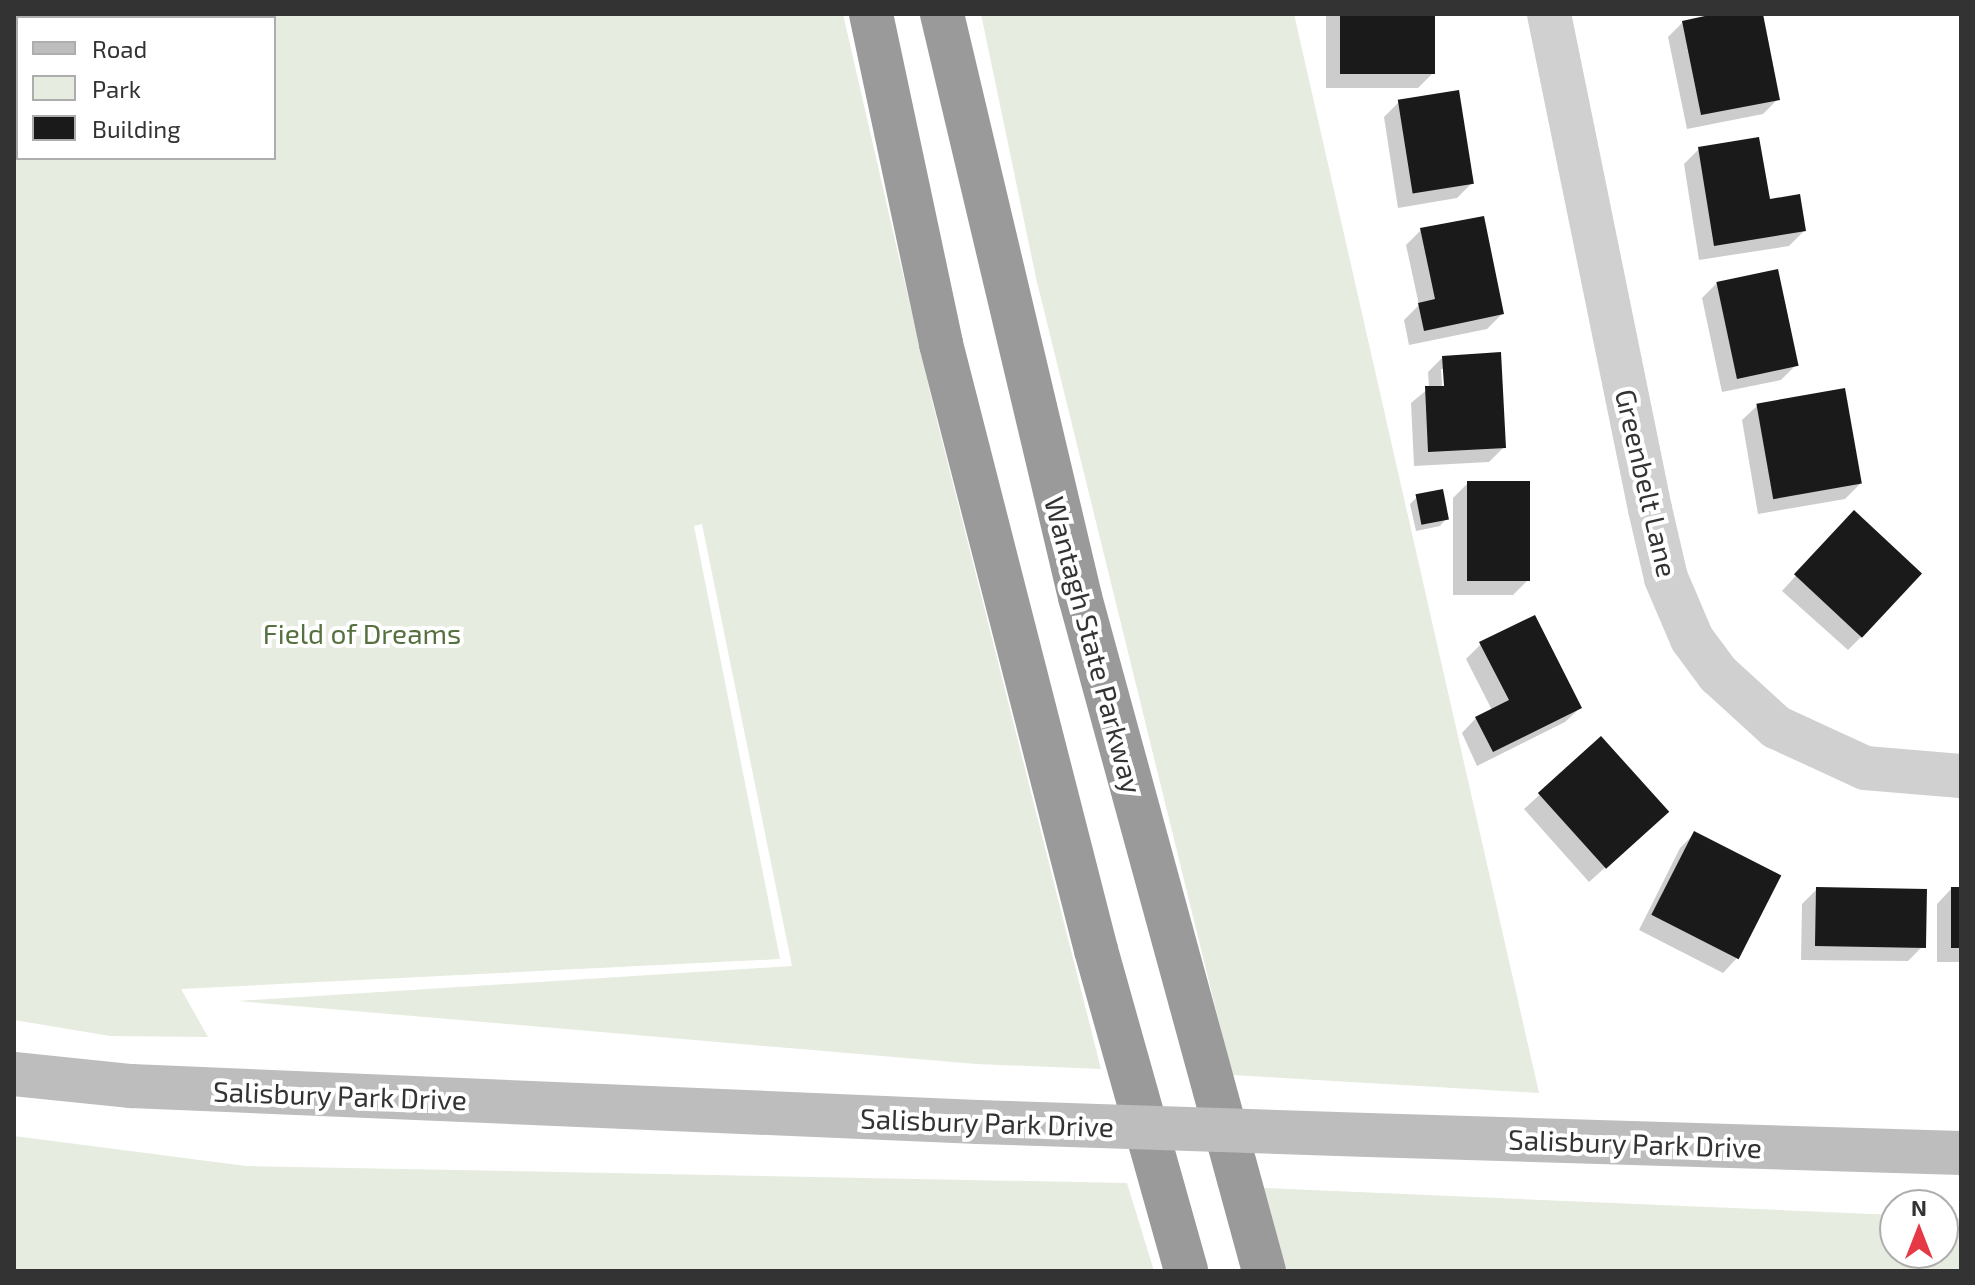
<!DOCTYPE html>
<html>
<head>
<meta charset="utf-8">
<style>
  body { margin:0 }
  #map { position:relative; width:1975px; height:1285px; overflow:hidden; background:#fff; font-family:"Exo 2",sans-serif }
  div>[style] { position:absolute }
  .green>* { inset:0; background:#e6ecdf }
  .shadow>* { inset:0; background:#0003 }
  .building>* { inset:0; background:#1a1a1a; transform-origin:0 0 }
  .street>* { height:44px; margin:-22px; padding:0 22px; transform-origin:22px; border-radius:22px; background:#d0d0d0 }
  .secondary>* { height:44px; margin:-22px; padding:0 22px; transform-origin:22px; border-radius:22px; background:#bdbdbd }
  .highway>* { height:44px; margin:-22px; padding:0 22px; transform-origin:22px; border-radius:22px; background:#9a9a9a }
  .secondary-bridge>* { height:44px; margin:-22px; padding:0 22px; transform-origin:22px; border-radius:22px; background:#bdbdbd }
  span { translate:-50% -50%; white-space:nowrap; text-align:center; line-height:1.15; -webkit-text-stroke:8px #fff; paint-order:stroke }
  .street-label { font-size:28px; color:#333 }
  .park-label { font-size:28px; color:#56703f }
  .frame { position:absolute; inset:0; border:16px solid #333; pointer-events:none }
  .legend { position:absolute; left:16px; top:16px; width:260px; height:144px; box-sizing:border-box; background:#fff; border:2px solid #adadad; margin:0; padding:10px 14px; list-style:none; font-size:24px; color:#333 }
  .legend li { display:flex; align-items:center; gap:16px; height:40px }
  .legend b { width:40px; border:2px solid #adadad }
  .north { position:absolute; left:1879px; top:1189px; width:80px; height:80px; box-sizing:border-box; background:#fff; border:2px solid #adadad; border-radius:50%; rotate:0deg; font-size:22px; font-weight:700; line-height:32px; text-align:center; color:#333 }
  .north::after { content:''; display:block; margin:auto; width:28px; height:36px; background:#e63946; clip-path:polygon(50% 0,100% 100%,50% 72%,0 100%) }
</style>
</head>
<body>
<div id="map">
  <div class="green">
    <i style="clip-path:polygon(evenodd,14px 14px,843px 14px,932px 401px,1101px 1069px,976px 1064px,237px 1001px,792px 966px,702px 524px,694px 526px,780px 959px,181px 989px,208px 1037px,110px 1036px,14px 1020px,14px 14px,18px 18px,274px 18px,274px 158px,18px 158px,18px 18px)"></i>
    <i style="clip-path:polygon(981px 14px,1294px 14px,1539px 1093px,1232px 1075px,1036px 278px)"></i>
    <i style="clip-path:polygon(14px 1136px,246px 1166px,1127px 1183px,1154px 1271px,14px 1271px)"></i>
    <i style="clip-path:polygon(1264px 1188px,1895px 1215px,1895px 1253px,1943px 1253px,1943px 1217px,1961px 1218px,1961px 1271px,1287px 1271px)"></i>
  </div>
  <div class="shadow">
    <i style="clip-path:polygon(1326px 14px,1433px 14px,1433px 73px,1418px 88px,1326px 88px)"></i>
    <i style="clip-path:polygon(1725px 14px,1761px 14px,1778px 99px,1763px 114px,1687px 129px,1668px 37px,1683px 22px)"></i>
    <i style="clip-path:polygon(1399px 102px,1472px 183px,1457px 198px,1398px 208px,1384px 117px)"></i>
    <i style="clip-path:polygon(1699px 149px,1768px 201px,1804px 231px,1789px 246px,1699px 260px,1684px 164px)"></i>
    <i style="clip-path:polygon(1421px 230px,1502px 314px,1487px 329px,1409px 345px,1404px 320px,1419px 305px,1406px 245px)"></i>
    <i style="clip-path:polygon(1717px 283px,1796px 365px,1781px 380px,1722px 392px,1702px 298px)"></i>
    <i style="clip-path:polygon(evenodd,1443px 357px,1504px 447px,1489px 462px,1414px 466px,1411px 403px,1429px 388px,1428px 372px,1443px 357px,1441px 369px,1445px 369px,1447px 395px,1443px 396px,1441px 369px)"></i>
    <i style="clip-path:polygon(1757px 406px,1860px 484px,1845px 499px,1758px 514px,1742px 420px)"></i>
    <i style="clip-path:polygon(1468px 483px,1528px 580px,1513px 595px,1453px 595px,1453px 498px)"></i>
    <i style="clip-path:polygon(1417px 497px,1447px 518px,1440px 526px,1416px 531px,1410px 504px)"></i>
    <i style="clip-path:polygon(1839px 528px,1863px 635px,1848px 650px,1782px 591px)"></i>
    <i style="clip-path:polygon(1481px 644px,1580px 708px,1565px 722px,1477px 766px,1462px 733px,1476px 718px,1492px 710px,1466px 659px)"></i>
    <i style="clip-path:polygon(1601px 739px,1651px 827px,1589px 882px,1524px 809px)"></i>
    <i style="clip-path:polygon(1694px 834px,1737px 958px,1723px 973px,1639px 930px,1680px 848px)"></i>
    <i style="clip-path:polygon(1817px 889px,1923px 946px,1908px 961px,1801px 960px,1802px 904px)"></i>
    <i style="clip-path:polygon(1951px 889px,1961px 889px,1961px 962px,1937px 962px,1937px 904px)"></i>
  </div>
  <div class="building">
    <i style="left:1340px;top:14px;width:95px;height:60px"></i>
    <i style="clip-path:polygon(1714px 14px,1763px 14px,1780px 100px,1701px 115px,1682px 21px)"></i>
    <i style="left:1459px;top:90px;width:95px;height:62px;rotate:81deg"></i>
    <i style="clip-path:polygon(1759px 137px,1770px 199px,1800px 194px,1806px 231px,1714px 246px,1698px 147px)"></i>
    <i style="clip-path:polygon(1484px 216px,1504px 314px,1424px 331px,1418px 303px,1435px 299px,1420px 228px)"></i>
    <i style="left:1778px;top:269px;width:99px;height:63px;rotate:78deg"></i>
    <i style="clip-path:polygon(1501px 352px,1506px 448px,1428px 452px,1425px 386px,1444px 386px,1442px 356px)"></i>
    <i style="left:1845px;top:388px;width:97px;height:90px;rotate:80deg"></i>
    <i style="left:1467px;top:481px;width:63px;height:100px"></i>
    <i style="left:1443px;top:489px;width:31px;height:28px;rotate:79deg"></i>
    <i style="left:1854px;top:510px;width:93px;height:88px;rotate:43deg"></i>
    <i style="clip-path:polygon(1535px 615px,1582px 708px,1493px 752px,1475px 717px,1509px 700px,1479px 642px)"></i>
    <i style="left:1601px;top:736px;width:102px;height:85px;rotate:48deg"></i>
    <i style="left:1694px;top:831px;width:98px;height:94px;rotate:27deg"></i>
    <i style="left:1816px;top:887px;width:111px;height:59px;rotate:1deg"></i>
    <i style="left:1951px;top:887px;width:10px;height:61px"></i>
  </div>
  <div class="street">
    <i style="left:1549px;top:14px;width:505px;rotate:78.47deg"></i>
    <i style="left:1650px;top:509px;width:71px;rotate:76.9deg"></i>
    <i style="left:1666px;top:578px;width:66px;rotate:66.9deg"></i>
    <i style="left:1692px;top:639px;width:44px;rotate:53.4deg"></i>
    <i style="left:1718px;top:674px;width:79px;rotate:42.4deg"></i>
    <i style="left:1776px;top:727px;width:98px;rotate:24.7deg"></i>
    <i style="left:1865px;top:768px;width:96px;rotate:4.8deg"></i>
  </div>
  <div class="secondary">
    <i style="left:14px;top:1074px;width:118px;rotate:5.9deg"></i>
    <i style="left:131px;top:1086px;width:848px;rotate:2.43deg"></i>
    <i style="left:1368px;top:1135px;width:593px;rotate:1.74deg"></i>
  </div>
  <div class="highway">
    <i style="left:871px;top:14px;width:337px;rotate:78deg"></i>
    <i style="left:941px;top:344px;width:626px;rotate:75.65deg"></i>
    <i style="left:1096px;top:950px;width:333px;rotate:74.3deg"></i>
    <i style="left:942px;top:14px;width:599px;rotate:76.68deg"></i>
    <i style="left:1080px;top:597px;width:699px;rotate:74.73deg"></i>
  </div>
  <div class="secondary-bridge">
    <i style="left:978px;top:1122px;width:390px;rotate:1.9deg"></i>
  </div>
  <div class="street-label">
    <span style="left:1647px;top:483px;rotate:77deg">Greenbelt Lane</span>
    <span style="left:1094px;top:645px;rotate:75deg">Wantagh State Parkway</span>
    <span style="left:340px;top:1095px;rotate:2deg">Salisbury Park Drive</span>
    <span style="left:987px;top:1122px;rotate:2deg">Salisbury Park Drive</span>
    <span style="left:1635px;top:1143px;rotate:2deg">Salisbury Park Drive</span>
  </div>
  <div class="park-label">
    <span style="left:362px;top:633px">Field of Dreams</span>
  </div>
  <div class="frame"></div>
  <ul class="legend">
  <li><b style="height:10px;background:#bdbdbd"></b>Road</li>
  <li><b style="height:22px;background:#e6ecdf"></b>Park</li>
  <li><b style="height:22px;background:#1a1a1a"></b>Building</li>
  </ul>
  <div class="north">N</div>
</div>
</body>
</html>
